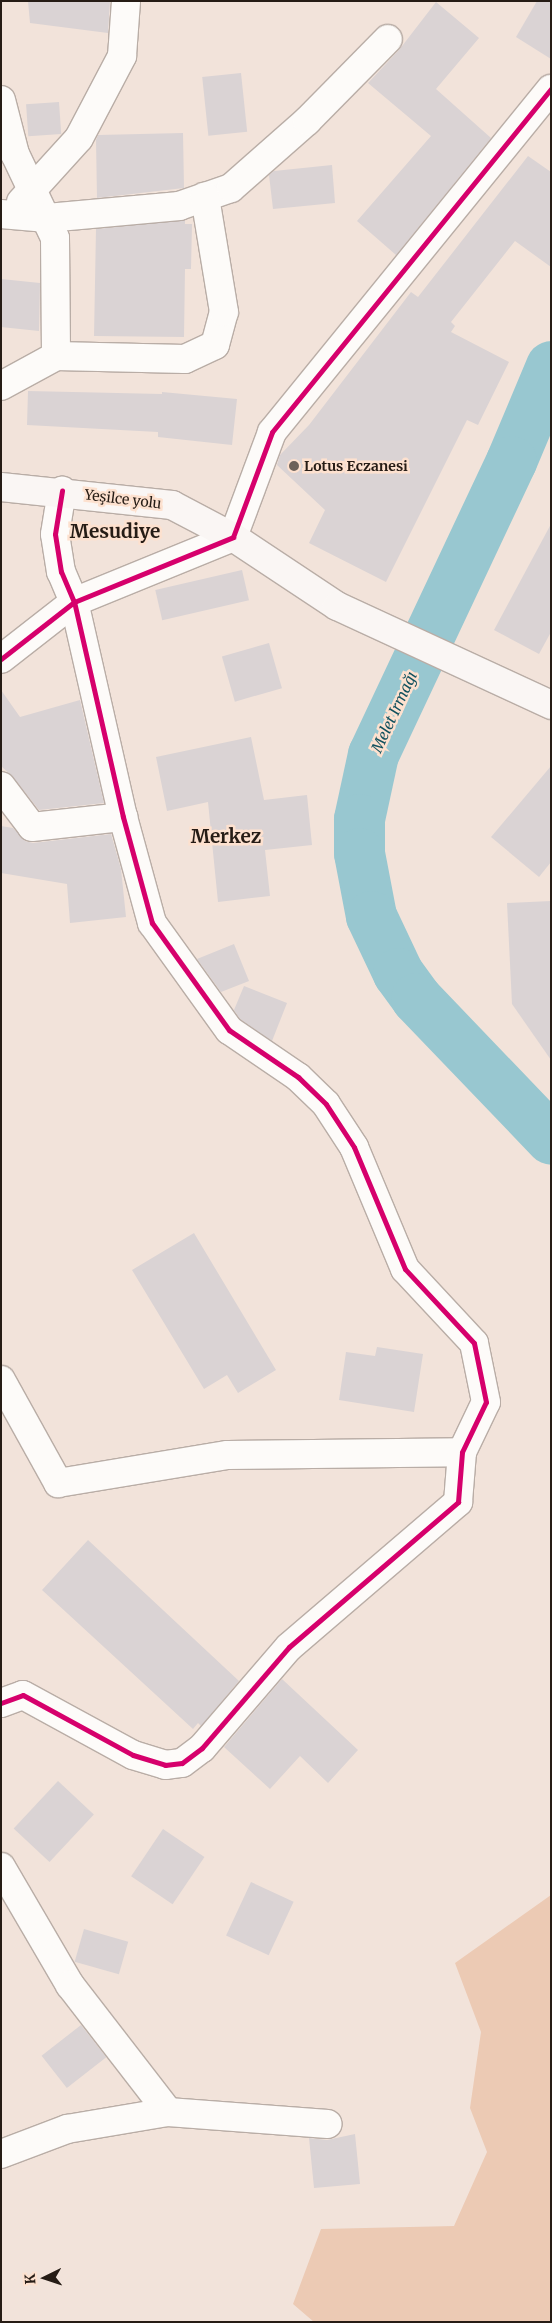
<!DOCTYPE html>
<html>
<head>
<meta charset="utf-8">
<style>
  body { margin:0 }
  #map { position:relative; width:552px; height:2323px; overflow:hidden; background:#f2e3da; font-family:Merriweather,serif }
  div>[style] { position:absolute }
  .green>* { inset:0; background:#eccab4 }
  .river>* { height:51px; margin:-25.5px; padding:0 25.5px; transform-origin:25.5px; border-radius:25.5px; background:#98c7d0 }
  .building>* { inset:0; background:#dad3d4; transform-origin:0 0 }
  .roads { filter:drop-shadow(1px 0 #b9ada6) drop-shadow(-1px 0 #b9ada6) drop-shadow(0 1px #b9ada6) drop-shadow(0 -1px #b9ada6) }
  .minor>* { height:28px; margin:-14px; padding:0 14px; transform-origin:14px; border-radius:14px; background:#fdfbf9 }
  .tertiary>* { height:28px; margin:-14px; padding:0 14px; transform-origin:14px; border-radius:14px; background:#fdfbf9 }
  .secondary>* { height:28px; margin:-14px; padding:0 14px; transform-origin:14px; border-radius:14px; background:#faf6f4 }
  .cycleway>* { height:5px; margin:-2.5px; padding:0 2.5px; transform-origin:2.5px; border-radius:2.5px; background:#d6006c }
  .dots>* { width:14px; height:14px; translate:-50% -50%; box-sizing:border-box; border:2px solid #fde1cf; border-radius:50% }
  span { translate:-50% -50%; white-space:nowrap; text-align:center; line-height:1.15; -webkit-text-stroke:5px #fde1cf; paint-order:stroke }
  .poi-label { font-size:14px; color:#261c15; font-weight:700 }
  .left { translate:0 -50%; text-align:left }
  .street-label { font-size:14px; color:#261c15 }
  .water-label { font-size:15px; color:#11515e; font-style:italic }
  .district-label { font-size:19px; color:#261c15; font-weight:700 }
  .frame { position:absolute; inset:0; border:2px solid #261c15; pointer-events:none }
  .north { position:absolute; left:20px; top:2253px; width:50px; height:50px; -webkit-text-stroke:4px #fde1cf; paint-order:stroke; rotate:266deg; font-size:14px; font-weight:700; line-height:20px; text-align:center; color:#261c15 }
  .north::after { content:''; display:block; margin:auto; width:18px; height:22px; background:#261c15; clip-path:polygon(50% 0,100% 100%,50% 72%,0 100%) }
</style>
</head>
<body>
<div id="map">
  <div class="green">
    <i style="clip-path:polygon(551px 1895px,551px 2322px,314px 2322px,293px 2304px,321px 2229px,454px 2226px,487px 2152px,470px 2108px,481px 2032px,455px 1963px)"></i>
  </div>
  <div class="river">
    <i style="left:551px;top:366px;width:103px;rotate:112.8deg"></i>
    <i style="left:511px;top:461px;width:324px;rotate:115.2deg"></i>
    <i style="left:373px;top:754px;width:66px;rotate:102.2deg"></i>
    <i style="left:359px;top:819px;width:34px;rotate:90deg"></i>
    <i style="left:359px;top:853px;width:64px;rotate:79.2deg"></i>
    <i style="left:371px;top:916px;width:63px;rotate:64.7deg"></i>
    <i style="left:398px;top:973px;width:31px;rotate:54deg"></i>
    <i style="left:416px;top:998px;width:195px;rotate:46.2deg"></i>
  </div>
  <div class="building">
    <i style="clip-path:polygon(28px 1px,110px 1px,108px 33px,30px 23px)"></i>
    <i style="clip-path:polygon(537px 1px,551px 1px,551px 59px,516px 37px)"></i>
    <i style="clip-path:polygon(436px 2px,479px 38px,436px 89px,491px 138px,396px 255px,357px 221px,431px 136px,368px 83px,399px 50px)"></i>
    <i style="left:241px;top:73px;width:59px;height:39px;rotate:84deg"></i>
    <i style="left:59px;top:102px;width:32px;height:33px;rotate:86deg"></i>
    <i style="clip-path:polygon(183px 133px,184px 188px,97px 198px,96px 140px,98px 135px)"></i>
    <i style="clip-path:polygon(528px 156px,551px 172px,551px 267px,515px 241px,451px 322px,455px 326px,451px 332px,509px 362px,478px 425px,467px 420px,386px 582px,309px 543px,325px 510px,277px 465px,280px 455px,309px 425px,411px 292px,418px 297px)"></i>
    <i style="clip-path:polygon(332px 165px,335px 203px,273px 209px,269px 175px,274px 171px)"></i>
    <i style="clip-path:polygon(185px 220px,185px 224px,192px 224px,191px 269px,185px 269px,184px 337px,94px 336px,96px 229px)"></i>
    <i style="clip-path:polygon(1px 279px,40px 283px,39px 331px,1px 327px)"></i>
    <i style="clip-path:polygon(28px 391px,162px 394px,162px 392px,237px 399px,232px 445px,158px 437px,158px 432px,27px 425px)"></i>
    <i style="clip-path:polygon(551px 524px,551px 632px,539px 654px,494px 630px)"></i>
    <i style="left:242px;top:570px;width:31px;height:89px;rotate:77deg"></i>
    <i style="left:269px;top:643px;width:47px;height:49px;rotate:74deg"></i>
    <i style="clip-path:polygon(1px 690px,20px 717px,80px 700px,104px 803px,39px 810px,13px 777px,1px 766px)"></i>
    <i style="clip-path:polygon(251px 737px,264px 800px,307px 795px,312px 845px,265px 850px,270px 896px,218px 902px,208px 802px,167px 811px,156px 757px)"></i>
    <i style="clip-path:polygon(551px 766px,551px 862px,539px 877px,491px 837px)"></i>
    <i style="clip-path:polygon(1px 826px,13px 828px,25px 841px,33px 843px,111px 834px,121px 869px,126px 917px,70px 923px,67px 884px,1px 873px)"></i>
    <i style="clip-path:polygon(551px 901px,551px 1060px,512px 1004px,507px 903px)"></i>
    <i style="clip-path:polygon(234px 944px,249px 981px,221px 992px,197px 959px)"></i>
    <i style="clip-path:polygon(244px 986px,287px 1003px,272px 1041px,240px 1019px,234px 1010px)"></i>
    <i style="clip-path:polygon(194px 1233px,276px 1370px,238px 1393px,227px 1375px,204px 1389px,132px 1270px)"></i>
    <i style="clip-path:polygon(377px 1347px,423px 1354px,414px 1412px,339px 1400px,346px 1352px,375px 1356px)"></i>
    <i style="clip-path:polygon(88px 1540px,239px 1681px,201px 1726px,198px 1723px,193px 1729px,42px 1590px)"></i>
    <i style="clip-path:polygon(282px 1679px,358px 1750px,328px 1783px,300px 1756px,270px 1789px,224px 1747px)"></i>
    <i style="left:58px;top:1781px;width:49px;height:65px;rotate:43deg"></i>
    <i style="left:163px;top:1829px;width:50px;height:57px;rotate:34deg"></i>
    <i style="left:251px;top:1882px;width:47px;height:59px;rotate:25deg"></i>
    <i style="left:84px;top:1929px;width:46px;height:34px;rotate:16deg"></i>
    <i style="left:81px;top:2025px;width:41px;height:50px;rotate:52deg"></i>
    <i style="clip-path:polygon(355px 2134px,360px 2184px,314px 2188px,309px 2138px,327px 2140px)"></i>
  </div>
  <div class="roads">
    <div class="minor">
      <i style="left:1px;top:100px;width:56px;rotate:75.5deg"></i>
      <i style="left:15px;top:154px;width:93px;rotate:64.5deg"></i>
      <i style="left:55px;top:238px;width:118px;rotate:89.5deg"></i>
      <i style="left:21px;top:202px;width:86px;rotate:-47.8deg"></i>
      <i style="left:79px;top:138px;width:93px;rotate:-62.3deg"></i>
      <i style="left:122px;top:56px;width:55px;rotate:-85.8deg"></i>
      <i style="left:1px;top:214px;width:46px;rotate:5deg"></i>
      <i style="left:47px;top:218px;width:133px;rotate:-5.2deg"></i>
      <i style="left:179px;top:206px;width:55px;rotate:-19.1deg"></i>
      <i style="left:231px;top:188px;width:101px;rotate:-41.4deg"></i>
      <i style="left:307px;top:121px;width:115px;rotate:-45.4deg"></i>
      <i style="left:1px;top:386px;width:63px;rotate:-28.6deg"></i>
      <i style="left:56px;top:356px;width:129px;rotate:1.3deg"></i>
      <i style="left:185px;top:359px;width:33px;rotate:-25deg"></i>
      <i style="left:215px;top:345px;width:34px;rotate:-75deg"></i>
      <i style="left:224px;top:312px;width:117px;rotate:-99.4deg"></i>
      <i style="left:233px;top:537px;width:112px;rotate:-69.6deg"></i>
      <i style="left:272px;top:432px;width:442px;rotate:-50.9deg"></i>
      <i style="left:1px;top:786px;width:51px;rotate:52.9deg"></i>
      <i style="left:32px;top:827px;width:92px;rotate:-6.3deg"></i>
      <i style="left:1px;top:1380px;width:118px;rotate:61deg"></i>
      <i style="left:58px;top:1483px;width:172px;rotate:-9.4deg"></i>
      <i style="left:228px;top:1455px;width:234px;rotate:-0.7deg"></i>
      <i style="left:1px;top:1703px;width:23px;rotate:-20deg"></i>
      <i style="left:23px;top:1695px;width:125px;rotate:28.6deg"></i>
      <i style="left:133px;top:1755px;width:34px;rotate:17deg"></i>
      <i style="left:165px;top:1765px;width:17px;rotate:-7deg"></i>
      <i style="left:182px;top:1763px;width:25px;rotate:-37deg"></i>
      <i style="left:202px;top:1748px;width:133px;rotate:-49.3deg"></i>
      <i style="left:289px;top:1647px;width:223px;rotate:-40.6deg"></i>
      <i style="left:458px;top:1502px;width:50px;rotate:-85.4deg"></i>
      <i style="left:462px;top:1452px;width:55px;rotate:-64.4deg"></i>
      <i style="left:486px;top:1402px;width:60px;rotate:-101.5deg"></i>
      <i style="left:474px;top:1343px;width:101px;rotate:-133deg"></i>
      <i style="left:405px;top:1269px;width:132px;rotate:-112.7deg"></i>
      <i style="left:354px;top:1147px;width:51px;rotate:-123.1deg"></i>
      <i style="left:326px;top:1104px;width:39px;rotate:-136deg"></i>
      <i style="left:298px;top:1077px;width:83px;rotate:-145.7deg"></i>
      <i style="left:229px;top:1030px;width:132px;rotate:-125.7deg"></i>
      <i style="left:152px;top:923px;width:110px;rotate:-105.3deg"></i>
      <i style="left:123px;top:817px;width:221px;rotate:-102.8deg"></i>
      <i style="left:74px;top:602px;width:33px;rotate:-113deg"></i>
      <i style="left:61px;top:572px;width:38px;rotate:-99deg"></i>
      <i style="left:55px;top:534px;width:44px;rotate:-80.8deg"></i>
      <i style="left:1px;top:1867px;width:137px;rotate:59.7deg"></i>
      <i style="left:70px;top:1985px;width:160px;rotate:52.3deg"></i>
      <i style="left:1px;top:2154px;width:71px;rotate:-20.7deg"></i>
      <i style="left:67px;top:2129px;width:102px;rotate:-9.6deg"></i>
      <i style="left:168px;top:2112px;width:160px;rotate:4.3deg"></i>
    </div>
    <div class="tertiary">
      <i style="left:1px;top:659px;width:93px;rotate:-38deg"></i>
      <i style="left:74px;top:602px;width:172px;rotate:-22.2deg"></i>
    </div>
    <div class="secondary">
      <i style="left:1px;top:487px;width:172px;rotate:6deg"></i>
      <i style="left:172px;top:505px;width:69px;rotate:27.7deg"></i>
      <i style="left:233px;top:537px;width:125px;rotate:33.6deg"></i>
      <i style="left:337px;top:606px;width:236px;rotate:24.8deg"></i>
    </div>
  </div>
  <div class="cycleway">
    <i style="left:1px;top:659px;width:93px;rotate:-38deg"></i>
    <i style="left:74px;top:602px;width:172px;rotate:-22.2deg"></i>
    <i style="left:233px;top:537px;width:112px;rotate:-69.6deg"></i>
    <i style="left:272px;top:432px;width:442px;rotate:-50.9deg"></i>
    <i style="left:1px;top:1703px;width:23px;rotate:-20deg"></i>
    <i style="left:23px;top:1695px;width:125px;rotate:28.6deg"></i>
    <i style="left:133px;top:1755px;width:34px;rotate:17deg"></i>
    <i style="left:165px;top:1765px;width:17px;rotate:-7deg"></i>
    <i style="left:182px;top:1763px;width:25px;rotate:-37deg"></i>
    <i style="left:202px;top:1748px;width:133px;rotate:-49.3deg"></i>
    <i style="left:289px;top:1647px;width:223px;rotate:-40.6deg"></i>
    <i style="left:458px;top:1502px;width:50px;rotate:-85.4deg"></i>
    <i style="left:462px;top:1452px;width:55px;rotate:-64.4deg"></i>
    <i style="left:486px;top:1402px;width:60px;rotate:-101.5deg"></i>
    <i style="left:474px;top:1343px;width:101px;rotate:-133deg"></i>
    <i style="left:405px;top:1269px;width:132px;rotate:-112.7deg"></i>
    <i style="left:354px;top:1147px;width:51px;rotate:-123.1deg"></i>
    <i style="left:326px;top:1104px;width:39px;rotate:-136deg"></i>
    <i style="left:298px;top:1077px;width:83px;rotate:-145.7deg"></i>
    <i style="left:229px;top:1030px;width:132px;rotate:-125.7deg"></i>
    <i style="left:152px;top:923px;width:110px;rotate:-105.3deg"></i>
    <i style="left:123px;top:817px;width:221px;rotate:-102.8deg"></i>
    <i style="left:74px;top:602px;width:33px;rotate:-113deg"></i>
    <i style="left:61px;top:572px;width:38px;rotate:-99deg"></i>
    <i style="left:55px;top:534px;width:44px;rotate:-80.8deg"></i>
  </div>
  <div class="dots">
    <i style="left:294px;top:466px;background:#6d625a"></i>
  </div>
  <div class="poi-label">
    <span class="left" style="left:304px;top:466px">Lotus Eczanesi</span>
  </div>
  <div class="street-label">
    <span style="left:123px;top:499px;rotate:7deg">Yeşilce yolu</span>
  </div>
  <div class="water-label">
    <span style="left:394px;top:712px;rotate:-65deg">Melet Irmağı</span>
  </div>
  <div class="district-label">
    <span style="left:115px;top:532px">Mesudiye</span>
    <span style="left:226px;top:837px">Merkez</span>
  </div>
  <div class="frame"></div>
  <div class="north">K</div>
</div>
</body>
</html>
